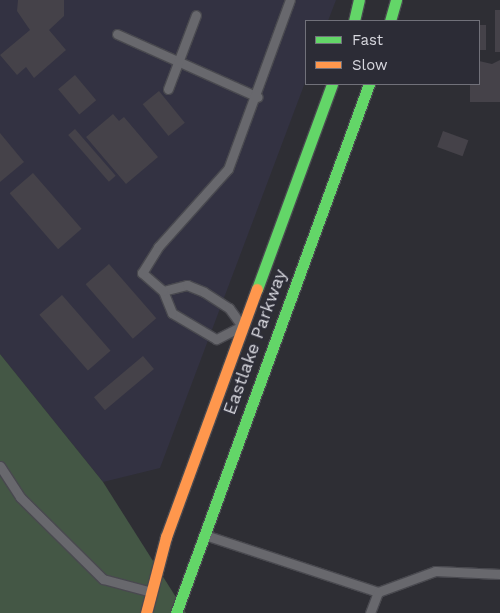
<!DOCTYPE html>
<html>
<head>
<meta charset="utf-8">
<style>
  body { margin:0 }
  #map { position:relative; width:500px; height:613px; overflow:hidden; background:#2e2e34; font-family:"Work Sans",sans-serif }
  div>[style] { position:absolute }
  .built>* { inset:0; background:#333242 }
  .green>* { inset:0; background:#445745 }
  .building>* { inset:0; background:#454249; transform-origin:0 0 }
  .roads { filter:drop-shadow(1px 0 #49494f) drop-shadow(-1px 0 #49494f) drop-shadow(0 1px #49494f) drop-shadow(0 -1px #49494f) }
  .lane>* { height:9px; margin:-4.5px; padding:0 4.5px; transform-origin:4.5px; border-radius:4.5px; background:#68686d }
  .fast>* { height:11px; margin:-5.5px; padding:0 5.5px; transform-origin:5.5px; border-radius:5.5px; background:#63d668 }
  .slow>* { height:11px; margin:-5.5px; padding:0 5.5px; transform-origin:5.5px; border-radius:5.5px; background:#ff974d }
  span { translate:-50% -50%; white-space:nowrap; text-align:center; line-height:1.15; -webkit-text-stroke:4px #2c2c36; paint-order:stroke }
  .street-label { font-size:18px; color:#d8d8df }
  .legend { position:absolute; left:305px; top:20px; width:175px; height:65px; box-sizing:border-box; background:#2c2c36; border:1px solid #71717a; margin:0; padding:6px 9px; list-style:none; font-size:15px; color:#d8d8df }
  .legend li { display:flex; align-items:center; gap:10px; height:25px }
  .legend b { width:25px; border:1px solid #71717a }
</style>
</head>
<body>
<div id="map">
  <div class="built">
    <i style="clip-path:polygon(0 0,336px 0,328px 21px,306px 21px,306px 80px,160px 468px,103px 482px,0 354px)"></i>
  </div>
  <div class="green">
    <i style="clip-path:polygon(0 354px,103px 482px,186px 613px,0 613px)"></i>
  </div>
  <div class="building">
    <i style="clip-path:polygon(18px 0,64px 0,64px 16px,49px 30px,66px 50px,34px 78px,26px 67px,17px 75px,0 55px,30px 30px,17px 11px)"></i>
    <i style="left:495px;top:10px;width:5px;height:42px"></i>
    <i style="left:479px;top:25px;width:7px;height:25px"></i>
    <i style="clip-path:polygon(500px 60px,500px 102px,470px 102px,470px 84px,479px 84px,479px 61px,492px 64px)"></i>
    <i style="left:75px;top:75px;width:33px;height:22px;rotate:50deg"></i>
    <i style="left:159px;top:91px;width:41px;height:21px;rotate:51deg"></i>
    <i style="clip-path:polygon(113px 114px,119px 121px,124px 117px,158px 157px,126px 184px,86px 137px)"></i>
    <i style="left:75px;top:129px;width:62px;height:9px;rotate:49deg"></i>
    <i style="left:443px;top:131px;width:27px;height:17px;rotate:20deg"></i>
    <i style="clip-path:polygon(0 133px,24px 162px,0 182px)"></i>
    <i style="left:33px;top:173px;width:74px;height:31px;rotate:49deg"></i>
    <i style="left:109px;top:264px;width:72px;height:31px;rotate:49deg"></i>
    <i style="left:62px;top:295px;width:74px;height:30px;rotate:49deg"></i>
    <i style="left:143px;top:356px;width:17px;height:64px;rotate:50deg"></i>
  </div>
  <div class="roads">
    <div class="lane">
      <i style="left:117px;top:34px;width:154px;rotate:24.1deg"></i>
      <i style="left:168px;top:89px;width:79px;rotate:-69.3deg"></i>
      <i style="left:163px;top:291px;width:25px;rotate:-14deg"></i>
      <i style="left:187px;top:285px;width:18px;rotate:22deg"></i>
      <i style="left:204px;top:292px;width:30px;rotate:33deg"></i>
      <i style="left:229px;top:308px;width:22px;rotate:54deg"></i>
      <i style="left:242px;top:326px;width:29px;rotate:153deg"></i>
      <i style="left:216px;top:339px;width:51px;rotate:-149.4deg"></i>
      <i style="left:172px;top:313px;width:24px;rotate:-112deg"></i>
      <i style="left:163px;top:291px;width:28px;rotate:-139deg"></i>
      <i style="left:142px;top:273px;width:31px;rotate:-58deg"></i>
      <i style="left:158px;top:247px;width:105px;rotate:-48.1deg"></i>
      <i style="left:228px;top:169px;width:180px;rotate:-69.9deg"></i>
      <i style="left:0;top:466px;width:37px;rotate:57deg"></i>
      <i style="left:20px;top:497px;width:117px;rotate:44.7deg"></i>
      <i style="left:103px;top:579px;width:47px;rotate:14.9deg"></i>
      <i style="left:208px;top:536px;width:179px;rotate:18.2deg"></i>
      <i style="left:378px;top:592px;width:61px;rotate:-20.2deg"></i>
      <i style="left:435px;top:571px;width:65px;rotate:2.6deg"></i>
      <i style="left:370px;top:613px;width:22px;rotate:-69deg"></i>
    </div>
    <div class="fast">
      <i style="left:354px;top:21px;width:22px;rotate:-77deg"></i>
      <i style="left:390px;top:21px;width:22px;rotate:-74deg"></i>
      <i style="left:257px;top:289px;width:218px;rotate:-69.9deg"></i>
      <i style="left:176px;top:613px;width:563px;rotate:-69.96deg"></i>
    </div>
    <div class="slow">
      <i style="left:146px;top:613px;width:79px;rotate:-75.3deg"></i>
      <i style="left:166px;top:537px;width:264px;rotate:-69.9deg"></i>
    </div>
  </div>
  <div class="street-label">
    <span style="left:255px;top:342px;rotate:-70deg">Eastlake Parkway</span>
  </div>
  <ul class="legend">
  <li><b style="height:6px;background:#63d668"></b>Fast</li>
  <li><b style="height:6px;background:#ff974d"></b>Slow</li>
  </ul>
</div>
</body>
</html>
